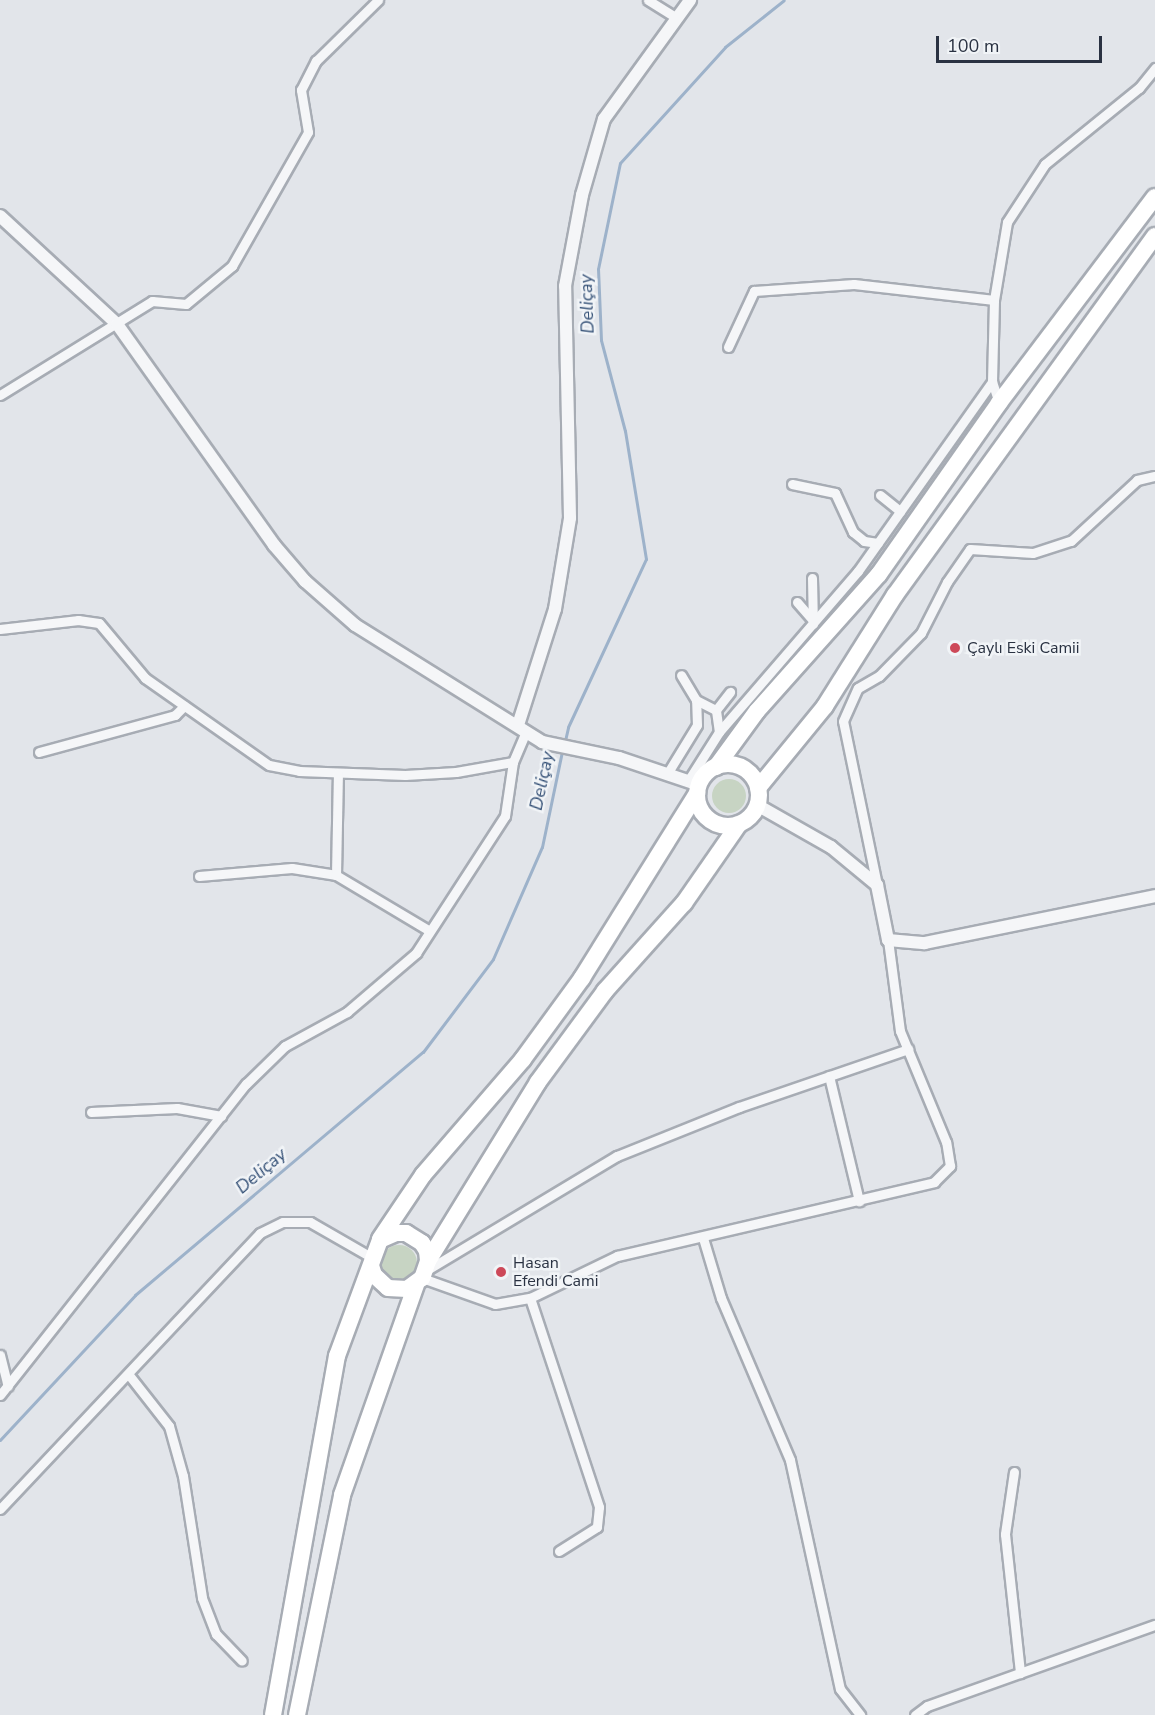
<!DOCTYPE html>
<html>
<head>
<meta charset="utf-8">
<style>
  body { margin:0 }
  #map { position:relative; width:1155px; height:1715px; overflow:hidden; background:#e2e5ea; font-family:"Nunito Sans",sans-serif }
  div>[style] { position:absolute }
  .green>* { inset:0; background:#c7d4c3 }
  .round { border-radius:50% }
  .stream>* { height:3px; margin:-1.5px; padding:0 1.5px; transform-origin:1.5px; border-radius:1.5px; background:#9db2ca }
  .roads { filter:drop-shadow(2px 0 #a7acb4) drop-shadow(-2px 0 #a7acb4) drop-shadow(0 2px #a7acb4) drop-shadow(0 -2px #a7acb4) }
  .minor>* { height:9px; margin:-4.5px; padding:0 4.5px; transform-origin:4.5px; border-radius:4.5px; background:#f5f6f8 }
  .tertiary>* { height:12px; margin:-6px; padding:0 6px; transform-origin:6px; border-radius:6px; background:#f5f6f8 }
  .trunk>* { height:16px; margin:-8px; padding:0 8px; transform-origin:8px; border-radius:8px; background:#fff }
  .trunk>.ring { margin:-8px; padding:0; box-sizing:content-box; background:none; border:16px solid #fff; border-radius:50% }
  .dots>* { width:16px; height:16px; translate:-50% -50%; box-sizing:border-box; border:3px solid #f1f4f7; border-radius:50% }
  span { translate:-50% -50%; white-space:nowrap; text-align:center; line-height:1.15; -webkit-text-stroke:5px #f1f4f7; paint-order:stroke }
  .poi-label { font-size:16px; color:#2a3242 }
  .left { translate:0 -50%; text-align:left }
  .water-label { font-size:18px; color:#345076; font-style:italic }
  .scale { position:absolute; left:936px; top:36px; width:166px; height:27px; box-sizing:border-box; border:3px solid #2a3242; border-top:0; padding-left:8px; font-size:18px; line-height:21px; white-space:nowrap; color:#2a3242; -webkit-text-stroke:4px #f1f4f7; paint-order:stroke }
</style>
</head>
<body>
<div id="map">
  <div class="green">
    <i class="round" style="left:712px;top:779px;width:34px;height:34px"></i>
    <i class="round" style="left:381px;top:1245px;width:36px;height:36px"></i>
  </div>
  <div class="stream">
    <i style="left:564px;top:745px;width:18px;rotate:-77deg"></i>
    <i style="left:568px;top:727px;width:185px;rotate:-65.1deg"></i>
    <i style="left:646px;top:559px;width:130px;rotate:-99.3deg"></i>
    <i style="left:625px;top:431px;width:94px;rotate:-104.8deg"></i>
    <i style="left:601px;top:340px;width:71px;rotate:-92.4deg"></i>
    <i style="left:598px;top:269px;width:108px;rotate:-78.3deg"></i>
    <i style="left:620px;top:163px;width:156px;rotate:-47.8deg"></i>
    <i style="left:725px;top:47px;width:75px;rotate:-38.5deg"></i>
    <i style="left:0;top:1440px;width:198px;rotate:-47deg"></i>
    <i style="left:135px;top:1295px;width:377px;rotate:-40.2deg"></i>
    <i style="left:423px;top:1052px;width:116px;rotate:-53deg"></i>
    <i style="left:493px;top:959px;width:122px;rotate:-66.4deg"></i>
    <i style="left:542px;top:847px;width:98px;rotate:-78.2deg"></i>
  </div>
  <div class="roads">
    <div class="minor">
      <i style="left:648px;top:0;width:34px;rotate:32deg"></i>
      <i style="left:728px;top:347px;width:62px;rotate:-65.1deg"></i>
      <i style="left:754px;top:291px;width:100px;rotate:-4deg"></i>
      <i style="left:854px;top:284px;width:141px;rotate:6.5deg"></i>
      <i style="left:0;top:395px;width:179px;rotate:-31.7deg"></i>
      <i style="left:152px;top:301px;width:34px;rotate:5deg"></i>
      <i style="left:186px;top:304px;width:60px;rotate:-39.6deg"></i>
      <i style="left:232px;top:266px;width:154px;rotate:-60.4deg"></i>
      <i style="left:308px;top:132px;width:43px;rotate:-99.5deg"></i>
      <i style="left:301px;top:90px;width:33px;rotate:-63deg"></i>
      <i style="left:316px;top:61px;width:87px;rotate:-44.5deg"></i>
      <i style="left:999px;top:403px;width:22px;rotate:-108deg"></i>
      <i style="left:992px;top:382px;width:82px;rotate:-88.6deg"></i>
      <i style="left:994px;top:300px;width:79px;rotate:-80.5deg"></i>
      <i style="left:1007px;top:222px;width:69px;rotate:-56.8deg"></i>
      <i style="left:1045px;top:164px;width:121px;rotate:-39deg"></i>
      <i style="left:1139px;top:88px;width:26px;rotate:-51deg"></i>
      <i style="left:792px;top:484px;width:44px;rotate:11.8deg"></i>
      <i style="left:835px;top:493px;width:43px;rotate:65.2deg"></i>
      <i style="left:853px;top:532px;width:14px;rotate:39deg"></i>
      <i style="left:864px;top:541px;width:14px;rotate:8deg"></i>
      <i style="left:880px;top:495px;width:26px;rotate:39deg"></i>
      <i style="left:812px;top:578px;width:46px;rotate:88.8deg"></i>
      <i style="left:797px;top:602px;width:23px;rotate:49deg"></i>
      <i style="left:0;top:629px;width:79px;rotate:-6.6deg"></i>
      <i style="left:78px;top:620px;width:21px;rotate:8deg"></i>
      <i style="left:99px;top:623px;width:72px;rotate:50.1deg"></i>
      <i style="left:145px;top:678px;width:151px;rotate:35.1deg"></i>
      <i style="left:269px;top:765px;width:31px;rotate:11deg"></i>
      <i style="left:299px;top:771px;width:106px;rotate:2.2deg"></i>
      <i style="left:405px;top:775px;width:51px;rotate:-3.4deg"></i>
      <i style="left:456px;top:772px;width:58px;rotate:-10deg"></i>
      <i style="left:696px;top:700px;width:22px;rotate:27deg"></i>
      <i style="left:716px;top:710px;width:23px;rotate:-52deg"></i>
      <i style="left:719px;top:732px;width:213px;rotate:-49.2deg"></i>
      <i style="left:858px;top:571px;width:232px;rotate:-54.7deg"></i>
      <i style="left:39px;top:752px;width:141px;rotate:-15.2deg"></i>
      <i style="left:175px;top:715px;width:13px;rotate:-45deg"></i>
      <i style="left:667px;top:774px;width:57px;rotate:-58.5deg"></i>
      <i style="left:697px;top:725px;width:25px;rotate:-92deg"></i>
      <i style="left:696px;top:700px;width:29px;rotate:-121deg"></i>
      <i style="left:688px;top:781px;width:58px;rotate:-57.7deg"></i>
      <i style="left:719px;top:732px;width:22px;rotate:-98deg"></i>
      <i style="left:336px;top:875px;width:109px;rotate:30.8deg"></i>
      <i style="left:199px;top:876px;width:93px;rotate:-4.9deg"></i>
      <i style="left:292px;top:868px;width:45px;rotate:9deg"></i>
      <i style="left:336px;top:875px;width:102px;rotate:-88.9deg"></i>
      <i style="left:877px;top:885px;width:167px;rotate:-101.7deg"></i>
      <i style="left:843px;top:721px;width:36px;rotate:-66deg"></i>
      <i style="left:858px;top:688px;width:24px;rotate:-30deg"></i>
      <i style="left:879px;top:676px;width:60px;rotate:-45.7deg"></i>
      <i style="left:921px;top:633px;width:57px;rotate:-63deg"></i>
      <i style="left:947px;top:582px;width:40px;rotate:-55.1deg"></i>
      <i style="left:970px;top:549px;width:63px;rotate:3.6deg"></i>
      <i style="left:1033px;top:553px;width:40px;rotate:-18deg"></i>
      <i style="left:1071px;top:541px;width:90px;rotate:-42.7deg"></i>
      <i style="left:1137px;top:480px;width:18px;rotate:-13deg"></i>
      <i style="left:829px;top:1076px;width:129px;rotate:76.5deg"></i>
      <i style="left:91px;top:1112px;width:86px;rotate:-2.7deg"></i>
      <i style="left:177px;top:1108px;width:45px;rotate:10.3deg"></i>
      <i style="left:703px;top:1238px;width:63px;rotate:73.3deg"></i>
      <i style="left:721px;top:1298px;width:176px;rotate:66.9deg"></i>
      <i style="left:790px;top:1460px;width:234px;rotate:77.7deg"></i>
      <i style="left:840px;top:1689px;width:33px;rotate:52deg"></i>
      <i style="left:427px;top:1270px;width:222px;rotate:-31deg"></i>
      <i style="left:617px;top:1156px;width:131px;rotate:-21.9deg"></i>
      <i style="left:739px;top:1107px;width:179px;rotate:-18.9deg"></i>
      <i style="left:422px;top:1278px;width:77px;rotate:19.6deg"></i>
      <i style="left:495px;top:1304px;width:36px;rotate:-10deg"></i>
      <i style="left:530px;top:1298px;width:97px;rotate:-25.8deg"></i>
      <i style="left:617px;top:1256px;width:326px;rotate:-13.1deg"></i>
      <i style="left:934px;top:1182px;width:23px;rotate:-45deg"></i>
      <i style="left:950px;top:1166px;width:24px;rotate:-99deg"></i>
      <i style="left:946px;top:1142px;width:120px;rotate:-112.5deg"></i>
      <i style="left:900px;top:1031px;width:92px;rotate:-97.5deg"></i>
      <i style="left:530px;top:1298px;width:220px;rotate:71.7deg"></i>
      <i style="left:599px;top:1507px;width:20px;rotate:96deg"></i>
      <i style="left:597px;top:1527px;width:45px;rotate:147.7deg"></i>
      <i style="left:0;top:1355px;width:32px;rotate:76deg"></i>
      <i style="left:129px;top:1375px;width:65px;rotate:51.9deg"></i>
      <i style="left:169px;top:1426px;width:52px;rotate:74.4deg"></i>
      <i style="left:183px;top:1476px;width:123px;rotate:81.1deg"></i>
      <i style="left:202px;top:1598px;width:39px;rotate:69deg"></i>
      <i style="left:216px;top:1634px;width:37px;rotate:46deg"></i>
      <i style="left:0;top:1395px;width:397px;rotate:-51.7deg"></i>
      <i style="left:246px;top:1084px;width:54px;rotate:-44.3deg"></i>
      <i style="left:285px;top:1046px;width:71px;rotate:-28.7deg"></i>
      <i style="left:347px;top:1012px;width:91px;rotate:-40.5deg"></i>
      <i style="left:416px;top:953px;width:163px;rotate:-57deg"></i>
      <i style="left:505px;top:816px;width:55px;rotate:-81.6deg"></i>
      <i style="left:513px;top:762px;width:34px;rotate:-67deg"></i>
      <i style="left:1014px;top:1472px;width:63px;rotate:98.3deg"></i>
      <i style="left:1005px;top:1534px;width:140px;rotate:83.8deg"></i>
      <i style="left:0;top:1509px;width:379px;rotate:-46.7deg"></i>
      <i style="left:260px;top:1233px;width:25px;rotate:-26deg"></i>
      <i style="left:283px;top:1222px;width:27px"></i>
      <i style="left:310px;top:1222px;width:70px;rotate:29.8deg"></i>
      <i style="left:915px;top:1715px;width:15px;rotate:-37deg"></i>
      <i style="left:927px;top:1706px;width:242px;rotate:-19.6deg"></i>
    </div>
    <div class="tertiary">
      <i style="left:0;top:216px;width:159px;rotate:42.7deg"></i>
      <i style="left:117px;top:324px;width:271px;rotate:54.6deg"></i>
      <i style="left:274px;top:545px;width:48px;rotate:49.3deg"></i>
      <i style="left:305px;top:581px;width:67px;rotate:41.3deg"></i>
      <i style="left:355px;top:625px;width:221px;rotate:32deg"></i>
      <i style="left:542px;top:742px;width:79px;rotate:11.7deg"></i>
      <i style="left:619px;top:758px;width:84px;rotate:18.6deg"></i>
      <i style="left:518px;top:725px;width:122px;rotate:-72.3deg"></i>
      <i style="left:555px;top:609px;width:92px;rotate:-80.6deg"></i>
      <i style="left:570px;top:518px;width:232px;rotate:-91.2deg"></i>
      <i style="left:565px;top:286px;width:93px;rotate:-79.4deg"></i>
      <i style="left:582px;top:195px;width:79px;rotate:-73.9deg"></i>
      <i style="left:604px;top:119px;width:147px;rotate:-54.1deg"></i>
      <i style="left:757px;top:805px;width:85px;rotate:29.6deg"></i>
      <i style="left:831px;top:847px;width:60px;rotate:39.6deg"></i>
      <i style="left:877px;top:885px;width:56px;rotate:78.7deg"></i>
      <i style="left:888px;top:940px;width:37px;rotate:5deg"></i>
      <i style="left:925px;top:943px;width:235px;rotate:-11.5deg"></i>
    </div>
    <div class="trunk">
      <i class="ring" style="left:697px;top:764px;width:46px;height:46px"></i>
      <i style="left:716px;top:767px;width:69px;rotate:-53.8deg"></i>
      <i style="left:757px;top:711px;width:183px;rotate:-48.3deg"></i>
      <i style="left:879px;top:574px;width:209px;rotate:-54.9deg"></i>
      <i style="left:999px;top:403px;width:258px;rotate:-52.9deg"></i>
      <i style="left:758px;top:788px;width:106px;rotate:-50.7deg"></i>
      <i style="left:825px;top:706px;width:131px;rotate:-57.8deg"></i>
      <i style="left:895px;top:595px;width:443px;rotate:-54.1deg"></i>
      <i style="left:380px;top:1239px;width:77px;rotate:-56.1deg"></i>
      <i style="left:423px;top:1175px;width:153px;rotate:-49.2deg"></i>
      <i style="left:523px;top:1059px;width:100px;rotate:-53.9deg"></i>
      <i style="left:582px;top:978px;width:218px;rotate:-58.1deg"></i>
      <i style="left:428px;top:1261px;width:210px;rotate:-58.4deg"></i>
      <i style="left:538px;top:1082px;width:113px;rotate:-53.6deg"></i>
      <i style="left:605px;top:991px;width:118px;rotate:-48.1deg"></i>
      <i style="left:684px;top:903px;width:96px;rotate:-55.2deg"></i>
      <i style="left:273px;top:1715px;width:365px;rotate:-79.9deg"></i>
      <i style="left:337px;top:1356px;width:124px;rotate:-69.7deg"></i>
      <i style="left:380px;top:1240px;width:17px;rotate:-24deg"></i>
      <i style="left:396px;top:1233px;width:10px"></i>
      <i style="left:406px;top:1233px;width:19px;rotate:32deg"></i>
      <i style="left:422px;top:1243px;width:9px;rotate:58deg"></i>
      <i style="left:427px;top:1251px;width:10px;rotate:84deg"></i>
      <i style="left:428px;top:1261px;width:18px;rotate:109deg"></i>
      <i style="left:422px;top:1278px;width:19px;rotate:144deg"></i>
      <i style="left:407px;top:1289px;width:19px;rotate:-177deg"></i>
      <i style="left:388px;top:1288px;width:19px;rotate:-137deg"></i>
      <i style="left:374px;top:1275px;width:9px;rotate:-108deg"></i>
      <i style="left:297px;top:1715px;width:225px;rotate:-78.4deg"></i>
      <i style="left:342px;top:1495px;width:223px;rotate:-70.6deg"></i>
    </div>
  </div>
  <div class="dots">
    <i style="left:955px;top:648px;background:#cd4959"></i>
    <i style="left:501px;top:1272px;background:#cd4959"></i>
  </div>
  <div class="poi-label">
    <span class="left" style="left:967px;top:648px">Çaylı Eski Camii</span>
    <span class="left" style="left:513px;top:1272px">Hasan<br>Efendi Cami</span>
  </div>
  <div class="water-label">
    <span style="left:587px;top:304px;rotate:-92deg">Deliçay</span>
    <span style="left:542px;top:781px;rotate:-78deg">Deliçay</span>
    <span style="left:261px;top:1171px;rotate:-40deg">Deliçay</span>
  </div>
  <div class="scale">100 m</div>
</div>
</body>
</html>
